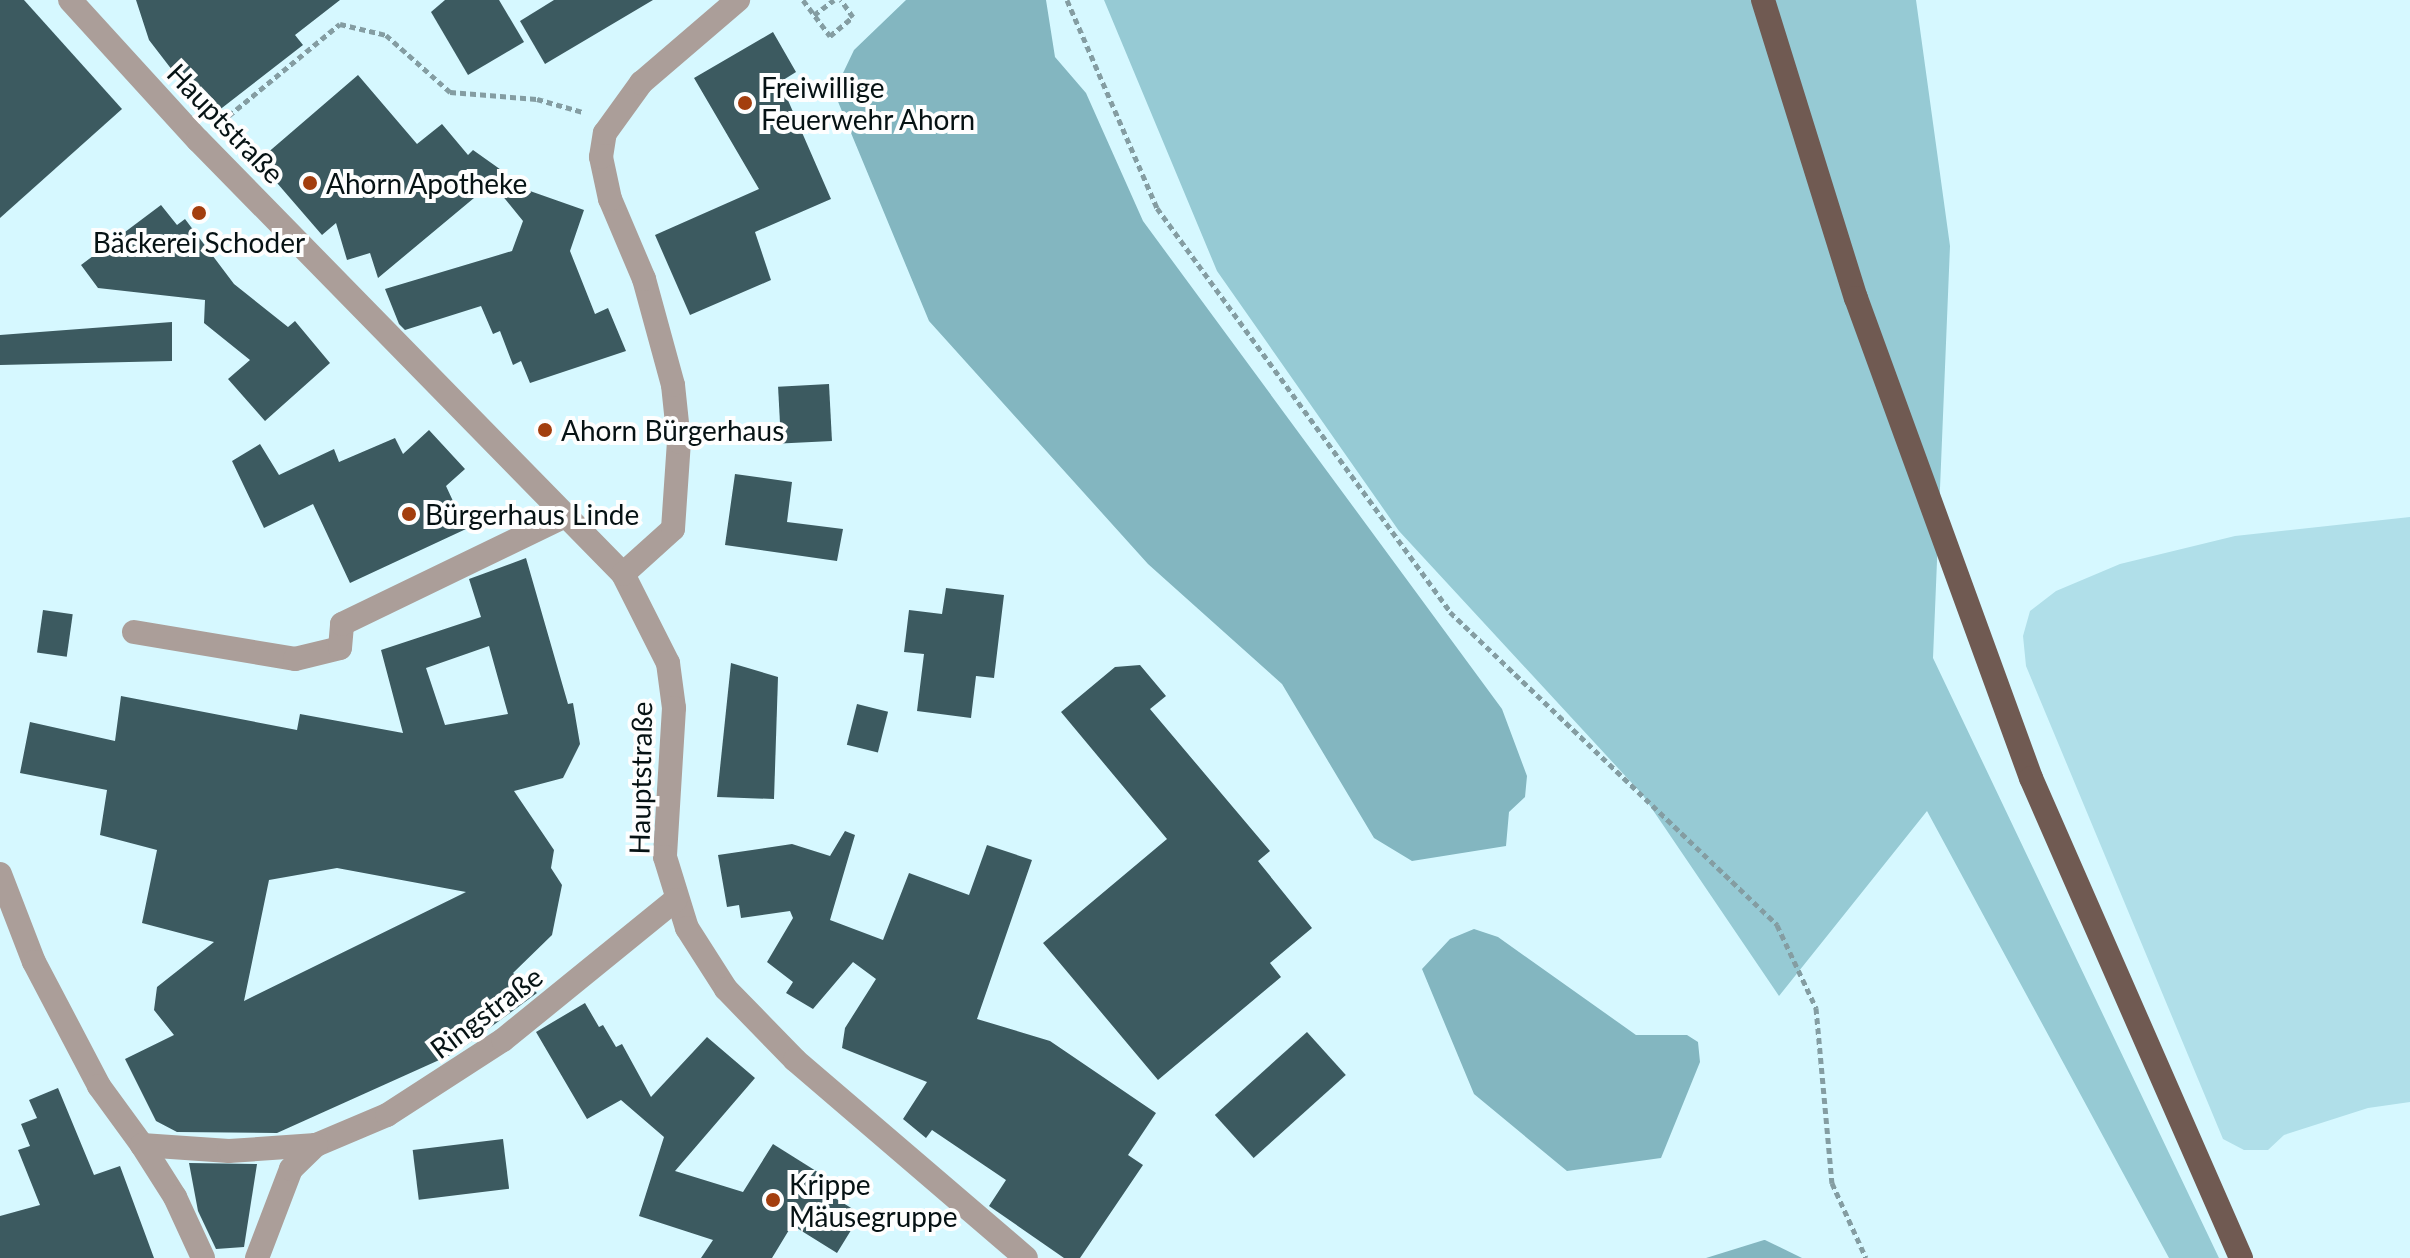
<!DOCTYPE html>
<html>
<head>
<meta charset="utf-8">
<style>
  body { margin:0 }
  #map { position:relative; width:2410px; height:1258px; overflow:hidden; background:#d6f8ff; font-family:Lato,sans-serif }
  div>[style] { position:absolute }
  .green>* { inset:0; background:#b0dfe9 }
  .forest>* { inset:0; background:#96cad4 }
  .water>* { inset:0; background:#83b6c0 }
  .building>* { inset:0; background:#3c5a60; transform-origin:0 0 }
  .path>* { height:5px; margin-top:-2.5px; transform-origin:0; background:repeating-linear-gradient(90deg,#849da2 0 6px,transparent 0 10px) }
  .minor>* { height:24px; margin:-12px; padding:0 12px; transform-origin:12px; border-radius:12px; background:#ab9e99 }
  .major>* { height:24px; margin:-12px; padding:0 12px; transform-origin:12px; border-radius:12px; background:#705a52 }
  .dots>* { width:22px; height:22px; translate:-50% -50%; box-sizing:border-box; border:4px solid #fefefe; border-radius:50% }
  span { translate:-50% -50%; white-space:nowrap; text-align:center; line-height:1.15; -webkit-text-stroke:8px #fefefe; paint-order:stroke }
  .poi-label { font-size:28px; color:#061214 }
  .left { translate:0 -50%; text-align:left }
  .street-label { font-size:28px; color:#061214 }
</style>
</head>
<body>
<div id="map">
  <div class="green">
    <i style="clip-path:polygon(2410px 517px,2410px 1102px,2368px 1108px,2284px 1135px,2268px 1150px,2244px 1150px,2223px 1139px,2026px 666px,2023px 636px,2030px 611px,2056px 591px,2120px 564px,2235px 536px)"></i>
  </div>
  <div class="forest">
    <i style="clip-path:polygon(1104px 0,1916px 0,1950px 246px,1933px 658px,2219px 1258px,2169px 1258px,1927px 811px,1779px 996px,1642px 794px,1399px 531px,1217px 271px)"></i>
  </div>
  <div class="water">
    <i style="clip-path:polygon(906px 0,1046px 0,1055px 57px,1086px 93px,1143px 221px,1502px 709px,1527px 776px,1525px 797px,1509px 812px,1506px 846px,1412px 861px,1374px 838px,1282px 684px,1148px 564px,929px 321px,834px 92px,854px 50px)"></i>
    <i style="clip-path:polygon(1474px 929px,1498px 937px,1636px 1035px,1687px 1035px,1698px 1042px,1700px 1062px,1661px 1158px,1567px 1171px,1474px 1094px,1422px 969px,1450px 939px)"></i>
    <i style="clip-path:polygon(1765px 1240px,1802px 1258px,1706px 1258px,1764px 1240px)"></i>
  </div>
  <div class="building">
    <i style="clip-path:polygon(0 0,24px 0,122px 109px,0 218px)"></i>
    <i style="clip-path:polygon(136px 0,340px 0,295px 35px,303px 45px,209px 118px,149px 40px)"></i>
    <i style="clip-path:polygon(445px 0,499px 0,524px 42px,468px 75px,431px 12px)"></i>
    <i style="clip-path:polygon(554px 0,653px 0,545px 64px,520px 21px)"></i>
    <i style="clip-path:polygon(773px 32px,796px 72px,780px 82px,831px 199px,755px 232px,771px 280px,690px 315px,655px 235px,759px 189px,694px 78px)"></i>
    <i style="clip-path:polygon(358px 75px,417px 144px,442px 124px,468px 155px,473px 150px,504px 172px,496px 179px,584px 210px,570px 251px,595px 314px,608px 308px,626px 351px,530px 383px,521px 361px,513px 365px,500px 331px,493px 334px,481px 306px,405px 330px,399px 324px,385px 289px,512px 251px,523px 221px,492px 183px,378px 278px,370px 253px,347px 260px,336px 223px,322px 235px,258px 161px)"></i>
    <i style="clip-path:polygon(161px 205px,177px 225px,185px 219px,234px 284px,288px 327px,295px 321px,330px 363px,265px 421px,228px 379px,250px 360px,204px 323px,205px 300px,98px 288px,81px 265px)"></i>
    <i style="clip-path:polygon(172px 322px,172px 361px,0 365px,0 335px)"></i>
    <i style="left:829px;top:384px;width:57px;height:51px;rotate:87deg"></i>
    <i style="clip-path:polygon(429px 430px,465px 469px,446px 486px,466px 529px,350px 583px,313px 504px,264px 528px,232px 461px,260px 444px,279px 475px,334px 449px,339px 462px,395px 438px,403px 454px)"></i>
    <i style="clip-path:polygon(735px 474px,792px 482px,787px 522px,843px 529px,837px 561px,725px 545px)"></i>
    <i style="clip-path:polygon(evenodd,526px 558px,568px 704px,573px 703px,580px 744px,563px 778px,514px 791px,554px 850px,551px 868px,562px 885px,552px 935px,513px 973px,537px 993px,457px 1052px,277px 1133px,177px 1132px,156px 1121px,125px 1059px,174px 1035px,154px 1010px,157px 987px,214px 942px,142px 923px,157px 850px,100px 835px,107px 790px,20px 773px,30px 722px,115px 741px,121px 696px,297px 730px,300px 714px,403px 733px,381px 650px,481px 617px,469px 579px,526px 558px,489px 646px,508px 714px,445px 725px,426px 668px,489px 646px,526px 558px,337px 868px,466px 892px,244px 1001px,269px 880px,337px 868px)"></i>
    <i style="clip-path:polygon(946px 588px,1004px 595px,994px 678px,976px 676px,971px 718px,917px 711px,924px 654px,904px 652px,909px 610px,942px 614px)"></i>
    <i style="left:43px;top:610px;width:30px;height:43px;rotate:8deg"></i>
    <i style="clip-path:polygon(731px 663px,778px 677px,774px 799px,717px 797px)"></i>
    <i style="clip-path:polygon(1140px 665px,1166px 696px,1150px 709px,1270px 851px,1258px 861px,1312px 928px,1270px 963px,1281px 977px,1158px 1080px,1043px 943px,1167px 839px,1061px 712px,1115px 667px)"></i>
    <i style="left:857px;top:704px;width:32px;height:42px;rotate:14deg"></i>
    <i style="clip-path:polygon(845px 831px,855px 835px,830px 920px,883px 940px,909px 873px,969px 895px,987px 845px,1032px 860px,977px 1019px,1050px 1041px,1156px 1113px,1128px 1155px,1143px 1165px,1080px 1258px,1064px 1258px,989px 1206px,1006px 1180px,932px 1130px,926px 1138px,903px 1119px,927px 1082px,842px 1048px,845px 1028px,876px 979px,853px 962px,813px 1009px,786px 993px,793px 982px,767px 962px,793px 918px,790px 911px,741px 918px,739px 905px,727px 907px,718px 855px,792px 844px,830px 856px)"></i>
    <i style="clip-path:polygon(585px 1003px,599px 1027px,603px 1025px,616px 1047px,622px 1044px,651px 1097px,707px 1037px,755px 1078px,675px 1171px,743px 1192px,773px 1144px,824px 1176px,817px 1187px,861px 1214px,837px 1253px,792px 1225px,772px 1258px,701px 1258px,713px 1240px,639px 1216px,664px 1137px,621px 1100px,587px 1119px,536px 1032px)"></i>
    <i style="left:1307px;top:1032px;width:58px;height:124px;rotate:48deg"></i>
    <i style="clip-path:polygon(58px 1088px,94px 1175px,120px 1166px,154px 1258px,0 1258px,0 1216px,40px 1205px,18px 1150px,30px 1146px,21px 1124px,37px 1118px,29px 1100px)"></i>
    <i style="left:503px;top:1139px;width:50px;height:91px;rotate:83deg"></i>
    <i style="clip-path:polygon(189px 1163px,257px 1164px,244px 1247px,216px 1249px,198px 1211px)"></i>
  </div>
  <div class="path">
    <i style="left:803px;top:0;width:45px;rotate:53.1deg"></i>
    <i style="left:830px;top:36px;width:30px;rotate:-40deg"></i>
    <i style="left:853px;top:17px;width:21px;rotate:-125deg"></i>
    <i style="left:1067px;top:0;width:227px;rotate:66.6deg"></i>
    <i style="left:1157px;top:208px;width:499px;rotate:54deg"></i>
    <i style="left:1450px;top:612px;width:453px;rotate:43.7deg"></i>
    <i style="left:1777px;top:925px;width:92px;rotate:64.8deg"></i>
    <i style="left:1816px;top:1008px;width:176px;rotate:84.8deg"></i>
    <i style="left:1832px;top:1183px;width:82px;rotate:65.6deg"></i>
    <i style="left:814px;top:15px;width:25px;rotate:-37deg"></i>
    <i style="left:221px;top:122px;width:154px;rotate:-39.5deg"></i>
    <i style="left:340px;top:24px;width:47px;rotate:13.4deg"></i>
    <i style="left:386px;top:35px;width:86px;rotate:41.7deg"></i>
    <i style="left:450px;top:92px;width:87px;rotate:4.6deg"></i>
    <i style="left:537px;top:99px;width:48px;rotate:15.8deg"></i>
  </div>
  <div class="minor">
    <i style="left:70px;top:0;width:190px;rotate:47.6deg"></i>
    <i style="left:198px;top:140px;width:607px;rotate:45.6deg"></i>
    <i style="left:623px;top:574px;width:100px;rotate:63.2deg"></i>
    <i style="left:668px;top:663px;width:45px;rotate:82.4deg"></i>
    <i style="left:674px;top:708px;width:149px;rotate:93.5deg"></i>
    <i style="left:665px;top:857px;width:74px;rotate:72.8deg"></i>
    <i style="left:687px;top:928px;width:72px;rotate:57.4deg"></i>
    <i style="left:726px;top:989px;width:99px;rotate:45.8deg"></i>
    <i style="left:795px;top:1060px;width:304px;rotate:40.6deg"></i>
    <i style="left:623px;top:574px;width:67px;rotate:-42deg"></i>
    <i style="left:673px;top:529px;width:87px;rotate:-86.1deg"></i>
    <i style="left:679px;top:442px;width:57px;rotate:-96deg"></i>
    <i style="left:673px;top:385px;width:110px;rotate:-105.3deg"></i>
    <i style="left:644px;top:279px;width:87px;rotate:-113deg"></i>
    <i style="left:610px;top:199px;width:43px;rotate:-102.1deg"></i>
    <i style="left:601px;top:157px;width:24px;rotate:-81deg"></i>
    <i style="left:605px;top:133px;width:62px;rotate:-54.2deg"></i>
    <i style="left:641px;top:83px;width:128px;rotate:-40.6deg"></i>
    <i style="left:134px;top:632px;width:163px;rotate:9.5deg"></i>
    <i style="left:295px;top:659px;width:46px;rotate:-13.7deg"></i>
    <i style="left:340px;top:648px;width:24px;rotate:-85deg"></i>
    <i style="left:342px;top:624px;width:248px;rotate:-25.8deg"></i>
    <i style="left:0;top:874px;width:94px;rotate:68.9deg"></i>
    <i style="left:34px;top:962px;width:140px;rotate:62.3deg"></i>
    <i style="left:99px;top:1086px;width:73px;rotate:53.9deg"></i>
    <i style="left:142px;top:1145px;width:87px;rotate:3.9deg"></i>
    <i style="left:229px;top:1151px;width:87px;rotate:-3.9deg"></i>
    <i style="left:316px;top:1145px;width:77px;rotate:-22.9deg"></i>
    <i style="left:387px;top:1115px;width:138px;rotate:-32.9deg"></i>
    <i style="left:503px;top:1040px;width:222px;rotate:-39.1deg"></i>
    <i style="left:142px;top:1145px;width:62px;rotate:57.6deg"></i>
    <i style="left:175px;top:1197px;width:67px;rotate:65.3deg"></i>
    <i style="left:257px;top:1258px;width:95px;rotate:-69.1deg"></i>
    <i style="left:291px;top:1169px;width:35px;rotate:-44deg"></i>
  </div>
  <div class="major">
    <i style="left:1763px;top:0;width:312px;rotate:72.7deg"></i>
    <i style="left:1856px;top:298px;width:511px;rotate:69.97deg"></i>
    <i style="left:2031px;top:778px;width:524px;rotate:66.37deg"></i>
  </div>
  <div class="dots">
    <i style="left:745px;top:103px;background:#a33e0e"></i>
    <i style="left:310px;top:183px;background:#a33e0e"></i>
    <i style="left:199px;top:213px;background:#a33e0e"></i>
    <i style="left:545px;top:430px;background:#a33e0e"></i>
    <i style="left:409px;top:514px;background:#a33e0e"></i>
    <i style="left:773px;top:1200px;background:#a33e0e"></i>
  </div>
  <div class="poi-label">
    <span class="left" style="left:761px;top:103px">Freiwillige<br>Feuerwehr Ahorn</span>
    <span class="left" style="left:326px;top:183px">Ahorn Apotheke</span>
    <span style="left:199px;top:242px">Bäckerei Schoder</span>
    <span class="left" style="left:561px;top:430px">Ahorn Bürgerhaus</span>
    <span class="left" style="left:425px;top:514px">Bürgerhaus Linde</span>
    <span class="left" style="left:789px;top:1200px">Krippe<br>Mäusegruppe</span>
  </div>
  <div class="street-label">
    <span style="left:226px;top:123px;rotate:46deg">Hauptstraße</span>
    <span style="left:640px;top:778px;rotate:-89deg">Hauptstraße</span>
    <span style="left:486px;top:1012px;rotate:-37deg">Ringstraße</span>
  </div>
</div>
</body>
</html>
